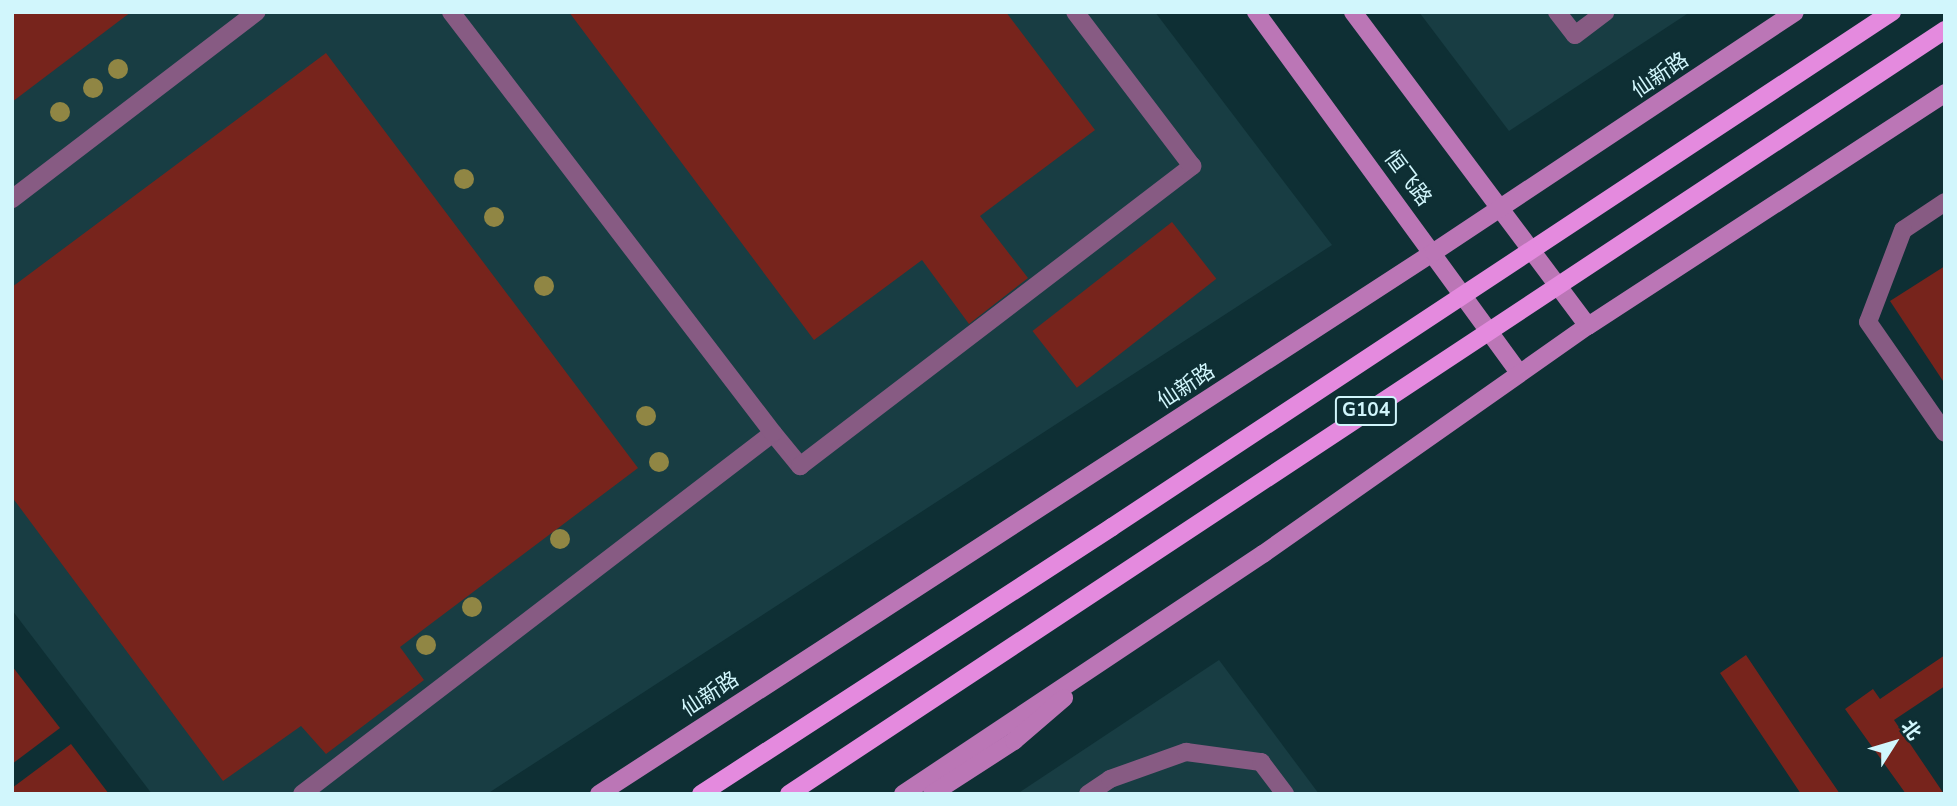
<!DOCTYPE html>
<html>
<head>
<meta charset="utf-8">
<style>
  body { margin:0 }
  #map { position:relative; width:1957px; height:806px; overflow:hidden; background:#0e2f34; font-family:"Nunito Sans","Noto Sans SC",sans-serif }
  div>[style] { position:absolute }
  .built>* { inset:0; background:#183d43 }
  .building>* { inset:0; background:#77241c; transform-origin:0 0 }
  .lane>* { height:18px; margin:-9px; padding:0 9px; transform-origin:9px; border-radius:9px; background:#875b83 }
  .secondary>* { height:18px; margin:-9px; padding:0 9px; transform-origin:9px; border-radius:9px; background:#bb76b6 }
  .primary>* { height:18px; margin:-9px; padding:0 9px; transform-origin:9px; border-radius:9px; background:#e48ade }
  .primary-bridge>* { height:18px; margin:-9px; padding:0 9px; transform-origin:9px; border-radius:9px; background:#e48ade }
  .trees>* { width:20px; height:20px; margin:-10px; border-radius:50%; background:#908644 }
  span { translate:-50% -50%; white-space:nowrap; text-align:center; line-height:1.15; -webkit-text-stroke:5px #0e2f34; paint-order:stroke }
  .shield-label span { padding:2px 5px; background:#0e2f34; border:2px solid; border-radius:5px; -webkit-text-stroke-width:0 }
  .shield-label { font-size:19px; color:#d1f6fc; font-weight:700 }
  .street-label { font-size:21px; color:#d1f6fc }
  .frame { position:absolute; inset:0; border:14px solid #d1f6fc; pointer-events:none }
  .north { position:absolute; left:1859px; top:708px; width:70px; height:70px; -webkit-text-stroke:5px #0e2f34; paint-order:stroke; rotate:53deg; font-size:19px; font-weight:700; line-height:28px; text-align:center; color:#d1f6fc }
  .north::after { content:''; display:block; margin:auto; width:24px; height:32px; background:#d1f6fc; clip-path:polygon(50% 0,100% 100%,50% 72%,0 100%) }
</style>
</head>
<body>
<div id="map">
  <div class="built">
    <i style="clip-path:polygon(12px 12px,1155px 12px,1332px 245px,487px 794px,152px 794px,12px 610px)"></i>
    <i style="clip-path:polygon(1419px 12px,1690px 12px,1509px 131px)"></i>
    <i style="clip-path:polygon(1219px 660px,1319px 794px,1017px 794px)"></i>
  </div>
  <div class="building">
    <i style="clip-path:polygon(12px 12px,131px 12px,12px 102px)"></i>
    <i style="clip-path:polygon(569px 12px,1006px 12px,1095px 130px,980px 216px,1028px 278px,969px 324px,922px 260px,814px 340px)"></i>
    <i style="clip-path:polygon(326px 53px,638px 468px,400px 647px,424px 680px,326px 754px,301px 726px,223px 781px,12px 497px,12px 287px)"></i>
    <i style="left:1172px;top:222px;width:72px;height:177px;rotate:52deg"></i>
    <i style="clip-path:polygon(1945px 266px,1945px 384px,1890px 301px)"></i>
    <i style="clip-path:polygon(1746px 655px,1803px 740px,1840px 794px,1801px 794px,1777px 758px,1720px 673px)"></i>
    <i style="clip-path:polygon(1945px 655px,1945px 686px,1894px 720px,1944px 794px,1906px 794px,1845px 709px,1873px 689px,1880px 699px)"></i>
    <i style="clip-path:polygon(12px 666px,60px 728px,12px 764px)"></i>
    <i style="clip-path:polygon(71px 744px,109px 794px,12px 794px,12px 788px)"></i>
  </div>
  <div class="lane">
    <i style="left:1557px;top:12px;width:29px;rotate:52deg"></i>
    <i style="left:1575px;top:35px;width:38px;rotate:-37deg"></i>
    <i style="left:12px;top:199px;width:308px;rotate:-37.4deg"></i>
    <i style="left:1945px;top:202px;width:50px;rotate:146.3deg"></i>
    <i style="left:1903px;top:230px;width:98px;rotate:110.8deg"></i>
    <i style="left:1868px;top:322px;width:135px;rotate:55.3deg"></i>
    <i style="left:773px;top:433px;width:43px;rotate:50.7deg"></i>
    <i style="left:800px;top:466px;width:494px;rotate:-37.4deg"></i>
    <i style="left:1192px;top:166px;width:193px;rotate:-127.2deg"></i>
    <i style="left:302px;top:794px;width:593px;rotate:-37.47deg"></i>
    <i style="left:773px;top:433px;width:530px;rotate:-127.41deg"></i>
    <i style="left:1088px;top:794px;width:27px;rotate:-34deg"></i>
    <i style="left:1110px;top:779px;width:81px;rotate:-19.6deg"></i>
    <i style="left:1186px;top:752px;width:76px;rotate:7.6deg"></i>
    <i style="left:1261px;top:762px;width:40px;rotate:53deg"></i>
  </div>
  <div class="secondary">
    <i style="left:1256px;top:12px;width:447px;rotate:53.9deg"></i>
    <i style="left:1353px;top:12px;width:392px;rotate:53.2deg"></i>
    <i style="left:599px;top:794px;width:995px;rotate:-32.99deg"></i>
    <i style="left:1434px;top:252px;width:433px;rotate:-33.6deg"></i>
    <i style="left:903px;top:794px;width:433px;rotate:-33.7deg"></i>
    <i style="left:1263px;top:554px;width:397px;rotate:-35.1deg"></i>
    <i style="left:1588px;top:326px;width:426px;rotate:-33.1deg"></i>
    <i style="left:932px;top:794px;width:98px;rotate:-32.9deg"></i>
    <i style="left:1014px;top:741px;width:66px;rotate:-40.7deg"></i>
  </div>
  <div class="primary">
    <i style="left:701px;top:794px;width:490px;rotate:-33deg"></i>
  </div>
  <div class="primary-bridge">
    <i style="left:1112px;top:527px;width:935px;rotate:-33.44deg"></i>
    <i style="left:789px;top:794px;width:1386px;rotate:-33.46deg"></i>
  </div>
  <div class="trees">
    <i style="left:118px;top:69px"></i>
    <i style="left:93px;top:88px"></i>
    <i style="left:60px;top:112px"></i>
    <i style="left:464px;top:179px"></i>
    <i style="left:494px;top:217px"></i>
    <i style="left:544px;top:286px"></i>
    <i style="left:646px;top:416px"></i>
    <i style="left:659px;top:462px"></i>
    <i style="left:560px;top:539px"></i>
    <i style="left:472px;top:607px"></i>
    <i style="left:426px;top:645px"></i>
  </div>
  <div class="shield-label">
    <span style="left:1366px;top:411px">G104</span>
  </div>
  <div class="street-label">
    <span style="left:1660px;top:75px;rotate:-34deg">仙新路</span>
    <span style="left:1408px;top:178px;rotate:53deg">恒飞路</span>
    <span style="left:1186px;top:386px;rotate:-33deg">仙新路</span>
    <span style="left:710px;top:694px;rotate:-33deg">仙新路</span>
  </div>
  <div class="frame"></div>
  <div class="north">北</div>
</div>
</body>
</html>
